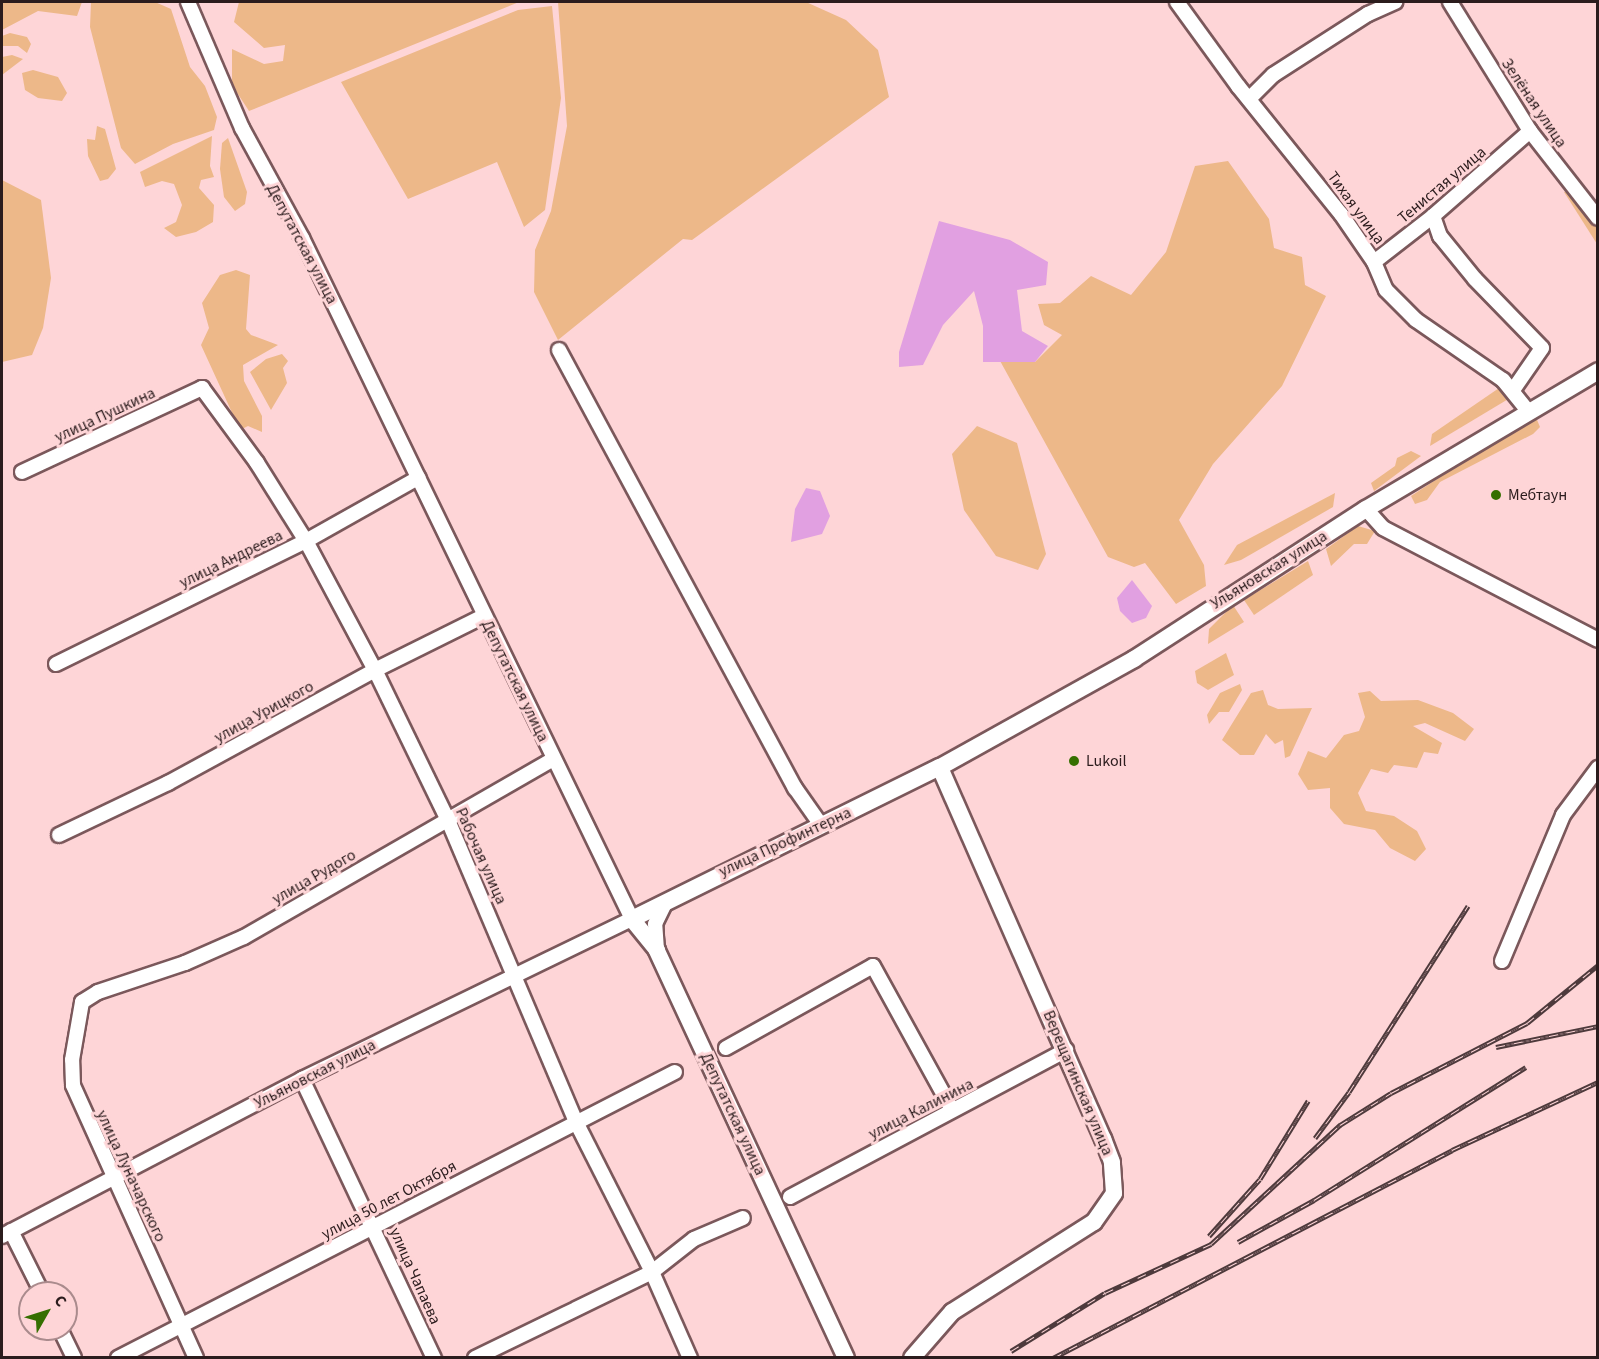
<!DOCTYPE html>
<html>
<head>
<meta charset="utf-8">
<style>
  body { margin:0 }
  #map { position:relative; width:1599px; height:1359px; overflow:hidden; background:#fed5d7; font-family:"Source Sans 3",sans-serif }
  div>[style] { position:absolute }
  .green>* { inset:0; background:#edb889 }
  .water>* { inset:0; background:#e1a0e1 }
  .roads { filter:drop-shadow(2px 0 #7b585b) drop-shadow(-2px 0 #7b585b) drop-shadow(0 2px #7b585b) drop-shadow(0 -2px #7b585b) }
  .minor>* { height:14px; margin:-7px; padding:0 7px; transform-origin:7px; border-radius:7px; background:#fff }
  .major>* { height:16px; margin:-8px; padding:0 8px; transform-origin:8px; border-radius:8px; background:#fff }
  .rail>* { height:5px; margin-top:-2.5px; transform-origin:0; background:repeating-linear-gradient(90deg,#fed5d7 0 9px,#4e3a3c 0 18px); box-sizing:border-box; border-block:2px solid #4e3a3c }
  .dots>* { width:16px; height:16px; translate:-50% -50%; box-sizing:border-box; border:3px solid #fed5d7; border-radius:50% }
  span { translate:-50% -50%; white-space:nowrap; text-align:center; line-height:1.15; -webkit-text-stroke:6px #fed5d7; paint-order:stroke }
  .street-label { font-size:16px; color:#2b1c1d }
  .poi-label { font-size:16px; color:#2b1c1d }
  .left { translate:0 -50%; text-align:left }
  .frame { position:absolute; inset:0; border:3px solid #2b1c1d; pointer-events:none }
  .north { position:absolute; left:18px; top:1281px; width:60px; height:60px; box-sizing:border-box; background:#fed5d7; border:2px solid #aa8b8d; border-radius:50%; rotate:51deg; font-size:16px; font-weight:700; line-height:24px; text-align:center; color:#2b1c1d }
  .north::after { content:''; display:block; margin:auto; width:21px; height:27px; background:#356f00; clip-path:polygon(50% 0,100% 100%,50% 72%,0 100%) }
</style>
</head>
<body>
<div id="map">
  <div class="green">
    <i style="clip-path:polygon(2px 2px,82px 2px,77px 16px,38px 11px,2px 30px)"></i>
    <i style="clip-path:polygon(91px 2px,155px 2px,171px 9px,190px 67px,205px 86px,217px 117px,214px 130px,173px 144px,135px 164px,121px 148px,90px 27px)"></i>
    <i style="clip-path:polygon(239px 2px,519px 2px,249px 111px,232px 85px,232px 49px,264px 64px,283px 61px,285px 45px,264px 48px,234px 22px)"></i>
    <i style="clip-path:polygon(558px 2px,806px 2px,846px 20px,878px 50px,889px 97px,692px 240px,683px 239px,558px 340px,534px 292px,535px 250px,551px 211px,567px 126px)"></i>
    <i style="clip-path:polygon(552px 6px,561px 98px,545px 210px,524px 227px,497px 162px,408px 199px,341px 82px,518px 10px)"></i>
    <i style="clip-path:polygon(10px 33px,27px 37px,31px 44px,27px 53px,18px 46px,2px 46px,2px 36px)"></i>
    <i style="clip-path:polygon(12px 55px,23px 59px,2px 75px,2px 57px)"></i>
    <i style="clip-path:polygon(33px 70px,58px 77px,67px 93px,62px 101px,38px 98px,25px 90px,22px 73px)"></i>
    <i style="clip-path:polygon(97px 126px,105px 129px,116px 169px,108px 179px,100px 181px,88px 156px,87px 139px,95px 140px)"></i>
    <i style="clip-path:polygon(212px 136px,210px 166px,214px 177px,201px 180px,199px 188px,214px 205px,213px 222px,196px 232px,176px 237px,164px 228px,176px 222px,182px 205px,174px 184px,162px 181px,145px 187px,140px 172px)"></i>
    <i style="clip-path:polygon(228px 138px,247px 192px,245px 204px,235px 211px,224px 197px,220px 169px,222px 143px)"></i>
    <i style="clip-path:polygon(1228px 161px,1269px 219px,1274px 248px,1302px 257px,1305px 285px,1326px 296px,1282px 386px,1213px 464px,1179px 520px,1204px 565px,1206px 586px,1176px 604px,1145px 563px,1134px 567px,1108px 557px,999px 359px,1035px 362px,1062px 335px,1044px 325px,1038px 304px,1060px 303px,1091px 276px,1131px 295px,1166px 252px,1195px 166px)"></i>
    <i style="clip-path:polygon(2px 180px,41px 200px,51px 278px,43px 328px,32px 355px,2px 362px)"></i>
    <i style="clip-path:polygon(1571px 190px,1597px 224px,1597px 244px,1564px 192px)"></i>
    <i style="clip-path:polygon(236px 270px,250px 275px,246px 329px,251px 335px,278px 345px,243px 365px,244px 381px,262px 416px,262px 432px,248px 426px,240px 430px,201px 345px,209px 328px,202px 303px,220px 275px)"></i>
    <i style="clip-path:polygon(282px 354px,288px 361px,283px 368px,287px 383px,271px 410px,250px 372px,266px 359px)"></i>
    <i style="clip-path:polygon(1502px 386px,1510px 398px,1430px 446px,1432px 434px)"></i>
    <i style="clip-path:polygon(1535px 415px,1540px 427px,1533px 434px,1440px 482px,1427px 500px,1415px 504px,1411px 496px)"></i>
    <i style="clip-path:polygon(977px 426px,1017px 443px,1046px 554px,1038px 570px,996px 556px,964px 510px,952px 454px)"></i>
    <i style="clip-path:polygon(1411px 451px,1421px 456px,1374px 491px,1371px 483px,1395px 466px,1397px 458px)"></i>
    <i style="clip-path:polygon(1335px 493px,1333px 507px,1241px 560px,1224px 565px,1237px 545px)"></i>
    <i style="clip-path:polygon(1358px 526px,1375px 531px,1367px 544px,1354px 544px,1331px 566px,1326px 549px)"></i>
    <i style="clip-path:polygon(1308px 561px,1313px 575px,1254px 615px,1244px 600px)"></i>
    <i style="clip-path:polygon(1233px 605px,1244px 622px,1208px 644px,1209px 629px)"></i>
    <i style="clip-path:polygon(1226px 653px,1234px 675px,1208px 690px,1197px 683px,1195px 671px)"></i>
    <i style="clip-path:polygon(1240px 684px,1242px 690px,1229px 712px,1219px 712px,1209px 724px,1207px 715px,1220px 693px)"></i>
    <i style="clip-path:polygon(1263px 690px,1268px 705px,1278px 709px,1312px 708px,1290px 756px,1285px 758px,1283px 740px,1275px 744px,1266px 734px,1254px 755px,1240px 755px,1222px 740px,1251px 693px)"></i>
    <i style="clip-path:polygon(1370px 691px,1381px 701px,1418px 700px,1453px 713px,1474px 729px,1465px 741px,1425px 723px,1413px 726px,1442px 743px,1438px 754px,1424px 752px,1417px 768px,1394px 765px,1388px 773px,1371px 769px,1358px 793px,1366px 811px,1394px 816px,1417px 831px,1426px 849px,1415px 861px,1390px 848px,1375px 830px,1344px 824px,1330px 808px,1330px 788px,1308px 790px,1298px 774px,1308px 751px,1326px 758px,1344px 735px,1359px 731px,1365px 717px,1358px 693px)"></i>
  </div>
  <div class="water">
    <i style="clip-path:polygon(939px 221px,1010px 240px,1048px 262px,1046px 285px,1017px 290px,1022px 331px,1048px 346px,1035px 362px,983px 362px,983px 326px,974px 291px,943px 325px,923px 365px,899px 367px,899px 352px)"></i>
    <i style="clip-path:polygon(806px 488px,820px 491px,830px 516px,822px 534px,791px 542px,795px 509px)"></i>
    <i style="clip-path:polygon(1132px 580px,1152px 606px,1146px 618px,1132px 623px,1120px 611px,1117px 598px)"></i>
  </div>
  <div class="roads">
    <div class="minor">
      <i style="left:1177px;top:2px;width:104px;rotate:54deg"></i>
      <i style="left:1238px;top:86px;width:164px;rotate:51.2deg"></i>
      <i style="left:1341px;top:214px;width:58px;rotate:55.5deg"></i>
      <i style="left:1374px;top:262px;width:30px;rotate:67deg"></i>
      <i style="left:1386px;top:290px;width:42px;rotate:45deg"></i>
      <i style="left:1416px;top:320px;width:106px;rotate:34.6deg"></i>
      <i style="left:1503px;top:380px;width:38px;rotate:51deg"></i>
      <i style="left:1450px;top:2px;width:152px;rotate:58.2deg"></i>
      <i style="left:1530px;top:131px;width:110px;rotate:52deg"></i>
      <i style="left:1249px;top:99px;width:34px;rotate:-45deg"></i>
      <i style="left:1273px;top:75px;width:113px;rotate:-32.7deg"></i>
      <i style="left:1368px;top:14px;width:30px;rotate:-24deg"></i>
      <i style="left:1433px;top:216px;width:21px;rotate:71deg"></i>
      <i style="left:1440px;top:236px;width:55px;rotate:50.9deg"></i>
      <i style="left:1475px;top:279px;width:96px;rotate:45.8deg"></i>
      <i style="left:1542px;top:348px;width:51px;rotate:124.6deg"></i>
      <i style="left:1374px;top:262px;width:75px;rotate:-37.9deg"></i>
      <i style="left:1433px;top:216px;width:129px;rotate:-41.2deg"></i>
      <i style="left:559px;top:350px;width:498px;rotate:61.7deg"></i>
      <i style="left:795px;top:788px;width:45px;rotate:54.9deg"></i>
      <i style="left:22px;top:472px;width:199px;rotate:-25deg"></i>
      <i style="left:202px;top:388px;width:93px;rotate:53.7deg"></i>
      <i style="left:257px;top:463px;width:92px;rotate:57.9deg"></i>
      <i style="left:306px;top:541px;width:146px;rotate:61.9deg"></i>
      <i style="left:375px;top:670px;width:165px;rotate:64.1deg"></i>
      <i style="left:447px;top:818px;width:328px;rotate:67deg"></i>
      <i style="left:575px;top:1120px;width:170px;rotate:63.1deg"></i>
      <i style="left:652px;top:1272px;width:94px;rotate:66.2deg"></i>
      <i style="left:1366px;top:509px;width:25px;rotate:48deg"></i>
      <i style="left:1383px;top:528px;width:242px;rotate:27.5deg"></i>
      <i style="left:56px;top:664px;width:279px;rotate:-26.2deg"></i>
      <i style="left:306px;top:541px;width:129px;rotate:-29.4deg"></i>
      <i style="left:59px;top:835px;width:121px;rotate:-25.5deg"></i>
      <i style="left:168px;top:783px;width:236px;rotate:-28.6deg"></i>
      <i style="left:375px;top:670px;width:122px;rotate:-26.4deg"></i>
      <i style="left:657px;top:950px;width:26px;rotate:-94deg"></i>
      <i style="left:655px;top:924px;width:25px;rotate:-64deg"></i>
      <i style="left:1502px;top:961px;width:158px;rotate:-67.3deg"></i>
      <i style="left:1563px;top:815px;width:59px;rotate:-53.3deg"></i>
      <i style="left:726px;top:1048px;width:168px;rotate:-29.2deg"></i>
      <i style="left:873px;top:966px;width:162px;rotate:61.2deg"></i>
      <i style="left:302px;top:1079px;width:309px;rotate:64.7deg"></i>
      <i style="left:790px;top:1197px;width:313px;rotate:-28deg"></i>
      <i style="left:11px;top:1231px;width:69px;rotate:63.4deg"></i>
      <i style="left:2px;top:1236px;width:339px;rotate:-27.6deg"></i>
      <i style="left:302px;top:1079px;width:367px;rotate:-25.9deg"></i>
      <i style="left:632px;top:919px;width:757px;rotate:-115.85deg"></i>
      <i style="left:302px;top:238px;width:125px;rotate:-118.6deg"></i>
      <i style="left:242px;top:128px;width:137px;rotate:-113.2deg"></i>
      <i style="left:60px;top:1329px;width:32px;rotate:64deg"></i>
      <i style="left:118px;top:1358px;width:626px;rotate:-27.18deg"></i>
      <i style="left:196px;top:1358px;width:299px;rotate:-114.3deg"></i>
      <i style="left:73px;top:1085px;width:25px;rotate:-92deg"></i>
      <i style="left:72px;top:1060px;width:59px;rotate:-80.2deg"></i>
      <i style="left:82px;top:1002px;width:19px;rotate:-32deg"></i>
      <i style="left:98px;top:992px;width:92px;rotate:-18.4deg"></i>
      <i style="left:185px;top:963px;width:64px;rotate:-23.8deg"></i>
      <i style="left:244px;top:937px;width:357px;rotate:-29.9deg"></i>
      <i style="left:475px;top:1358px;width:197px;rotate:-25.9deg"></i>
      <i style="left:652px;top:1272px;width:53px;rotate:-38.2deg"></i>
      <i style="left:694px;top:1239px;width:53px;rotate:-23.2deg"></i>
    </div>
    <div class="major">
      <i style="left:846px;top:1358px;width:450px;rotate:-114.9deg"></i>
      <i style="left:657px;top:950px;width:40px;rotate:-129deg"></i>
      <i style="left:632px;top:919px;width:343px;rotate:-26.3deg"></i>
      <i style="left:940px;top:767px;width:222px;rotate:-29.1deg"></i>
      <i style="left:1134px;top:659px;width:276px;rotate:-32.9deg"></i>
      <i style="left:1366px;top:509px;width:270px;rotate:-30.7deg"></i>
      <i style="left:912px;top:1358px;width:61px;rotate:-49deg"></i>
      <i style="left:952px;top:1312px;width:168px;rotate:-32.4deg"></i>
      <i style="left:1094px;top:1222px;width:35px;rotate:-55deg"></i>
      <i style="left:1114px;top:1193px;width:31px;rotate:-94deg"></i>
      <i style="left:1112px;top:1162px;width:25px;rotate:-111deg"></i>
      <i style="left:1103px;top:1139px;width:406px;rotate:-113.7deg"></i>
    </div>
  </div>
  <div class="rail">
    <i style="left:1496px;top:1047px;width:104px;rotate:-11.6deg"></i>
    <i style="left:1315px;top:1138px;width:57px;rotate:-53.5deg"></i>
    <i style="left:1349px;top:1092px;width:221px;rotate:-57.4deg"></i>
    <i style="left:1209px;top:1236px;width:76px;rotate:-48.2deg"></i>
    <i style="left:1260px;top:1179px;width:92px;rotate:-58.4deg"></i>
    <i style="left:1238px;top:1242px;width:87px;rotate:-28.9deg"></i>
    <i style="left:1314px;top:1200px;width:250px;rotate:-32.1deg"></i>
    <i style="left:1011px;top:1351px;width:110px;rotate:-31.7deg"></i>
    <i style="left:1105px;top:1293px;width:117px;rotate:-24.8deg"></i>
    <i style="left:1211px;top:1244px;width:176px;rotate:-42.7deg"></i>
    <i style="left:1340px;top:1125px;width:60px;rotate:-32.1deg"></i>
    <i style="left:1391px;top:1093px;width:153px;rotate:-27.2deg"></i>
    <i style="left:1527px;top:1023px;width:92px;rotate:-39.2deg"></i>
    <i style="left:1053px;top:1358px;width:450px;rotate:-27.5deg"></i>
    <i style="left:1452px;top:1150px;width:161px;rotate:-25deg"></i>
  </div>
  <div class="dots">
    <i style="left:1496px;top:495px;background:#356f00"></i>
    <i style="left:1074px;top:761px;background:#356f00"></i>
  </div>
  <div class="street-label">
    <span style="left:1534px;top:103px;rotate:56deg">Зелёная улица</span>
    <span style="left:1442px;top:185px;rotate:-40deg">Тенистая улица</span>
    <span style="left:1356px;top:208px;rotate:54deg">Тихая улица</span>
    <span style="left:302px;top:244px;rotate:62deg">Депутатская улица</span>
    <span style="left:105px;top:415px;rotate:-25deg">улица Пушкина</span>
    <span style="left:231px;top:559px;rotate:-26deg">улица Андреева</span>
    <span style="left:1269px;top:570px;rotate:-32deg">Ульяновская улица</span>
    <span style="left:515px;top:681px;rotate:64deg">Депутатская улица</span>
    <span style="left:264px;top:712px;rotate:-29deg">улица Урицкого</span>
    <span style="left:785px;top:842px;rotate:-25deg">улица Профинтерна</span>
    <span style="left:481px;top:856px;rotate:66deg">Рабочая улица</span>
    <span style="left:314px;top:877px;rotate:-30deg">улица Рудого</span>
    <span style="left:315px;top:1074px;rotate:-27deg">Ульяновская улица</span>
    <span style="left:1078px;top:1083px;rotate:67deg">Верещагинская улица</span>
    <span style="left:921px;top:1109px;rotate:-27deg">улица Калинина</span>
    <span style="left:733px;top:1114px;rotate:65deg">Депутатская улица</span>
    <span style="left:131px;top:1176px;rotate:65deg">улица Луначарского</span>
    <span style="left:389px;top:1200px;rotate:-28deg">улица 50 лет Октября</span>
    <span style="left:415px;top:1276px;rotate:66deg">улица Чапаева</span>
  </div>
  <div class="poi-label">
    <span class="left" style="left:1508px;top:495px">Мебтаун</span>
    <span class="left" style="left:1086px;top:761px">Lukoil</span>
  </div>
  <div class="frame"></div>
  <div class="north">С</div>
</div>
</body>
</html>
